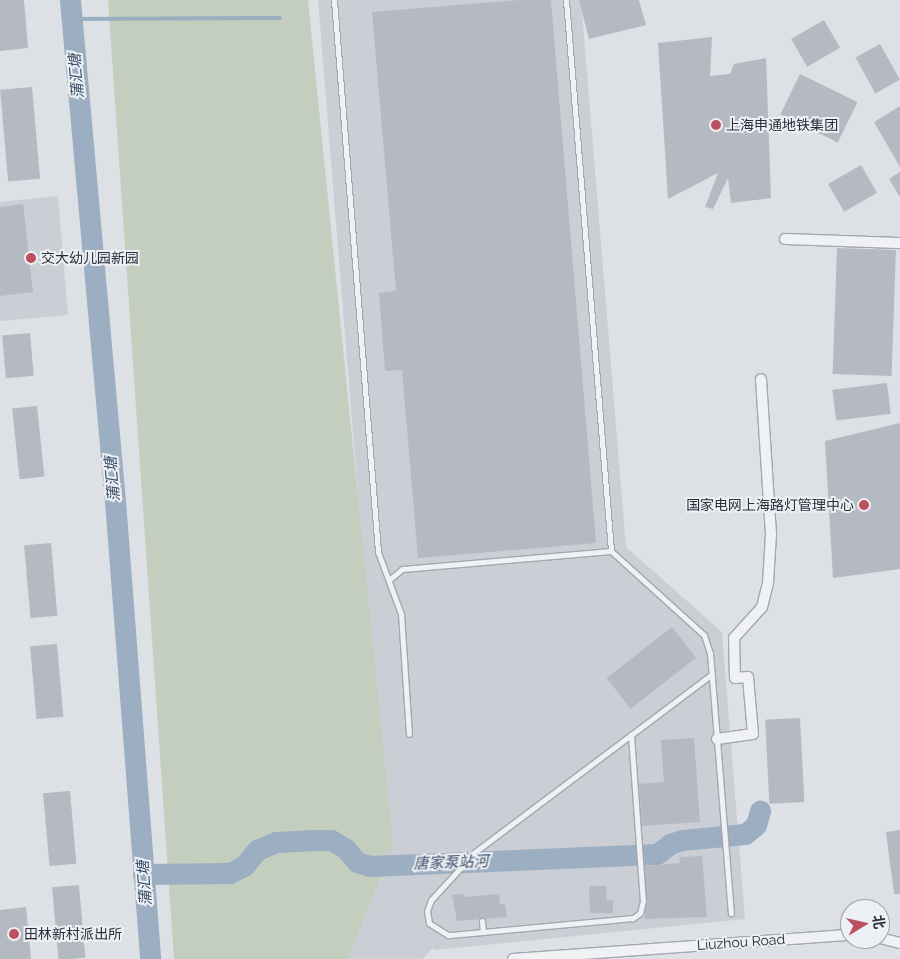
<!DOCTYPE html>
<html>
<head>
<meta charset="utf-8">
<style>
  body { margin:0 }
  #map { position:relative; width:900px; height:959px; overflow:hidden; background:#dde0e5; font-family:Raleway,"Noto Sans SC",sans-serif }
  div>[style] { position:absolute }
  .built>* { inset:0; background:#cbcfd5 }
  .green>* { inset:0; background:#c3cebf }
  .stream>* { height:4px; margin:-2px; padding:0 2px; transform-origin:2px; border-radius:2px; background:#9caec1 }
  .river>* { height:21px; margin:-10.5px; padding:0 10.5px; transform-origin:10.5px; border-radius:10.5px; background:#9caec1 }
  .building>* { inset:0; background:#b5b9c1; transform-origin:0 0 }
  .roads { filter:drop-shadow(1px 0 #a3a7ae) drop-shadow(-1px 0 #a3a7ae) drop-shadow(0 1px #a3a7ae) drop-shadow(0 -1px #a3a7ae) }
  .lane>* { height:5px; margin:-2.5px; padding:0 2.5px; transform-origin:2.5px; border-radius:2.5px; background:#eff1f4 }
  .street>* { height:10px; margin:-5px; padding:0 5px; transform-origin:5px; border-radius:5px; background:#eff1f4 }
  .dots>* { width:14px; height:14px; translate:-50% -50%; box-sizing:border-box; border:2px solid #eceff3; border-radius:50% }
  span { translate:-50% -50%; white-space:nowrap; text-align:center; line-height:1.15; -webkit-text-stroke:4px #eceff3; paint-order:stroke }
  .poi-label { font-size:14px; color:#282f39 }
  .left { translate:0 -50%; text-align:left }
  .right { translate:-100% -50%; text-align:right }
  .street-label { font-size:14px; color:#282f39 }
  .water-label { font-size:15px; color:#384d68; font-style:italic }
  .north { position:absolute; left:840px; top:899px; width:50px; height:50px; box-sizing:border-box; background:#eceff3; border:1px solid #9ea2a9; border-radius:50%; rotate:81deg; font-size:14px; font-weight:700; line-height:20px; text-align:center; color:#282f39 }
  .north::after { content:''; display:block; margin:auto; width:18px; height:22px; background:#bc5060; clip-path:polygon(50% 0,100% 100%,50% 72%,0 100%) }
</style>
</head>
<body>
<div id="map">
  <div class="built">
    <i style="clip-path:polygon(318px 0,581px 0,626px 547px,722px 632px,745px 919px,435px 950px,433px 948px,422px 959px,345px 959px,386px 843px)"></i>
    <i style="clip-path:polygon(58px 196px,68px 315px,0 321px,0 202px)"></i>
  </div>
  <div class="green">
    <i style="clip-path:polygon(108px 0,308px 0,393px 845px,348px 959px,174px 959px)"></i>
  </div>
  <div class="stream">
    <i style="left:71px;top:19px;width:209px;rotate:-0.3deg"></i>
  </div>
  <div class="river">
    <i style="left:70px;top:0;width:503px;rotate:84.87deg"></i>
    <i style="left:115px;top:501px;width:459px;rotate:85.6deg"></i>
    <i style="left:143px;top:874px;width:87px;rotate:-0.7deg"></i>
    <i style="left:230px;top:873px;width:16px;rotate:-27deg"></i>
    <i style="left:244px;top:866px;width:21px;rotate:-51deg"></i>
    <i style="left:257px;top:850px;width:21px;rotate:-23deg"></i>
    <i style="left:276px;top:842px;width:34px;rotate:-3deg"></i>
    <i style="left:310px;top:840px;width:21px"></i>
    <i style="left:331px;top:840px;width:17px;rotate:31deg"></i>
    <i style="left:346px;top:849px;width:17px;rotate:50deg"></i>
    <i style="left:357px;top:862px;width:14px;rotate:17deg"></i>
    <i style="left:370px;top:866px;width:287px;rotate:-2.4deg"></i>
    <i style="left:657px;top:854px;width:16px;rotate:-38deg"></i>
    <i style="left:670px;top:844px;width:13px;rotate:-18deg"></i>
    <i style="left:682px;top:840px;width:63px;rotate:-5.4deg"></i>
    <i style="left:745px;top:834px;width:14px;rotate:-39deg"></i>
    <i style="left:756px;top:825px;width:15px;rotate:-74deg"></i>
  </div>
  <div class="building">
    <i style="clip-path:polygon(0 0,24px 0,28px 48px,0 51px)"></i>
    <i style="clip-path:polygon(519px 0,551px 0,596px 543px,418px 558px,402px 370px,385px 371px,379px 293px,396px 291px,372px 12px)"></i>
    <i style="clip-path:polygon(579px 0,639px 0,646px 25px,589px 39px)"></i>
    <i style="left:824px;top:20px;width:32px;height:38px;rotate:60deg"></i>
    <i style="clip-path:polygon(712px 37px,710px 76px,730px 74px,734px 64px,766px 58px,771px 198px,731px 203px,728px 178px,713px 209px,705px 207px,718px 173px,668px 199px,658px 43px)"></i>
    <i style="left:880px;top:44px;width:41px;height:28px;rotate:61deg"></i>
    <i style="left:800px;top:74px;width:64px;height:45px;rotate:26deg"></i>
    <i style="left:32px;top:87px;width:92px;height:32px;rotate:85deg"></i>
    <i style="clip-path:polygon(900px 106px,900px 167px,874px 122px)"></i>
    <i style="left:861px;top:165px;width:32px;height:38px;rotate:60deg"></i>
    <i style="clip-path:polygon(900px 172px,900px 197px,889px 179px)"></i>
    <i style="clip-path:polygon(23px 204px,33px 292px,0 296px,0 207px)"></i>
    <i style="left:837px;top:248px;width:59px;height:126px;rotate:2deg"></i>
    <i style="left:30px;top:333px;width:43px;height:28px;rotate:85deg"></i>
    <i style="left:887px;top:383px;width:31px;height:55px;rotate:83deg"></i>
    <i style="left:37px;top:406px;width:71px;height:25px;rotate:84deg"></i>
    <i style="clip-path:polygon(900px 423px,900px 569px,833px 578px,825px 441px)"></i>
    <i style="left:51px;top:543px;width:73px;height:27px;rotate:85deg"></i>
    <i style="left:672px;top:627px;width:39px;height:83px;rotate:52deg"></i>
    <i style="left:57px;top:644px;width:73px;height:27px;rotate:85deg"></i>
    <i style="left:800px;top:718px;width:84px;height:35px;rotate:87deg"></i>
    <i style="clip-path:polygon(694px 738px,700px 822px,642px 826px,639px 784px,664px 782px,661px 740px)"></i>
    <i style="left:70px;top:791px;width:73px;height:27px;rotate:85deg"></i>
    <i style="clip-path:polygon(900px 830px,900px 894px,894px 894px,886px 832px)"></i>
    <i style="clip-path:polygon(702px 856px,707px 917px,645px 919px,645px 866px,680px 863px,679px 857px)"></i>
    <i style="left:79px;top:885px;width:73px;height:27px;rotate:85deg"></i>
    <i style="clip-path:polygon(589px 886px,606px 886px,607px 901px,613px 900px,613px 913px,590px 913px)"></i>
    <i style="clip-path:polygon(464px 894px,464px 897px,499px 894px,500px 904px,505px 904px,507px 917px,457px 921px,452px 895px)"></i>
    <i style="clip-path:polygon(26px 907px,31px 959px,0 959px,0 910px)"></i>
  </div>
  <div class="roads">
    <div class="lane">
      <i style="left:334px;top:0;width:554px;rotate:85.44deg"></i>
      <i style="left:378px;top:552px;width:66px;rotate:69.6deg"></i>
      <i style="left:401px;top:614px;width:120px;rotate:86.2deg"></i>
      <i style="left:566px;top:0;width:553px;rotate:85.33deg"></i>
      <i style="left:611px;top:551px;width:125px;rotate:42.1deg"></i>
      <i style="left:704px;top:635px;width:19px;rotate:72deg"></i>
      <i style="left:710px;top:653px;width:261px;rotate:85.4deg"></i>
      <i style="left:389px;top:580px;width:17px;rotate:-40deg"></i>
      <i style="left:402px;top:569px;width:210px;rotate:-4.9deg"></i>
      <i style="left:631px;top:735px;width:166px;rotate:85.9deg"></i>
      <i style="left:643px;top:901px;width:12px;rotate:104deg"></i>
      <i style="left:640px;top:913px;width:9px;rotate:144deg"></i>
      <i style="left:633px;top:918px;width:186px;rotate:174.7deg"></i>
      <i style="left:448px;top:935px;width:22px;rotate:-148deg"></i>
      <i style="left:429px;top:923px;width:12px;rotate:-99deg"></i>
      <i style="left:427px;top:911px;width:12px;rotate:-70deg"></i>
      <i style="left:431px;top:900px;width:65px;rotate:-47.5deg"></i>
      <i style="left:475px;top:852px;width:195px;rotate:-36.9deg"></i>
      <i style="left:631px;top:735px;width:101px;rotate:-37deg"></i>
      <i style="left:482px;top:921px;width:11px;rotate:85deg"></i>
    </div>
    <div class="street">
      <i style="left:785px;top:239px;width:115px;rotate:2deg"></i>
      <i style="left:717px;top:739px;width:36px;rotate:-8deg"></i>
      <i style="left:753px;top:734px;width:57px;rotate:-95deg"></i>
      <i style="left:748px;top:677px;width:13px;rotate:176deg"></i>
      <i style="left:735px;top:678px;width:40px;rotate:-91.4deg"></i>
      <i style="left:734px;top:638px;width:42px;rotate:-47.9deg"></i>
      <i style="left:762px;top:607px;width:25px;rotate:-76deg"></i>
      <i style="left:768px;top:583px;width:49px;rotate:-86.5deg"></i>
      <i style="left:771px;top:534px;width:155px;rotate:-93.7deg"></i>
      <i style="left:880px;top:938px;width:21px;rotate:14deg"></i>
      <i style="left:513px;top:959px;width:338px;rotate:-4.1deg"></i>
    </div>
  </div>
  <div class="dots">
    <i style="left:716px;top:125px;background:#bc5060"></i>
    <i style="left:31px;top:258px;background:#bc5060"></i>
    <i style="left:864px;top:505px;background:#bc5060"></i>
    <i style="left:14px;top:934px;background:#bc5060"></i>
  </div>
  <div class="poi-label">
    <span class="left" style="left:726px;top:125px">上海申通地铁集团</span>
    <span class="left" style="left:41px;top:258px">交大幼儿园新园</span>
    <span class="right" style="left:854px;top:505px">国家电网上海路灯管理中心</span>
    <span class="left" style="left:24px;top:934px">田林新村派出所</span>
  </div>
  <div class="street-label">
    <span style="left:741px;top:942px;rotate:-4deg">Liuzhou Road</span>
  </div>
  <div class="water-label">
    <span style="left:77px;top:76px;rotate:-95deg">蒲汇塘</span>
    <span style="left:113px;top:479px;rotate:-95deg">蒲汇塘</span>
    <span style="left:451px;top:863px;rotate:-2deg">唐家泵站河</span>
    <span style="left:145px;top:883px;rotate:-94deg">蒲汇塘</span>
  </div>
  <div class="north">北</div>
</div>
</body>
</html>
